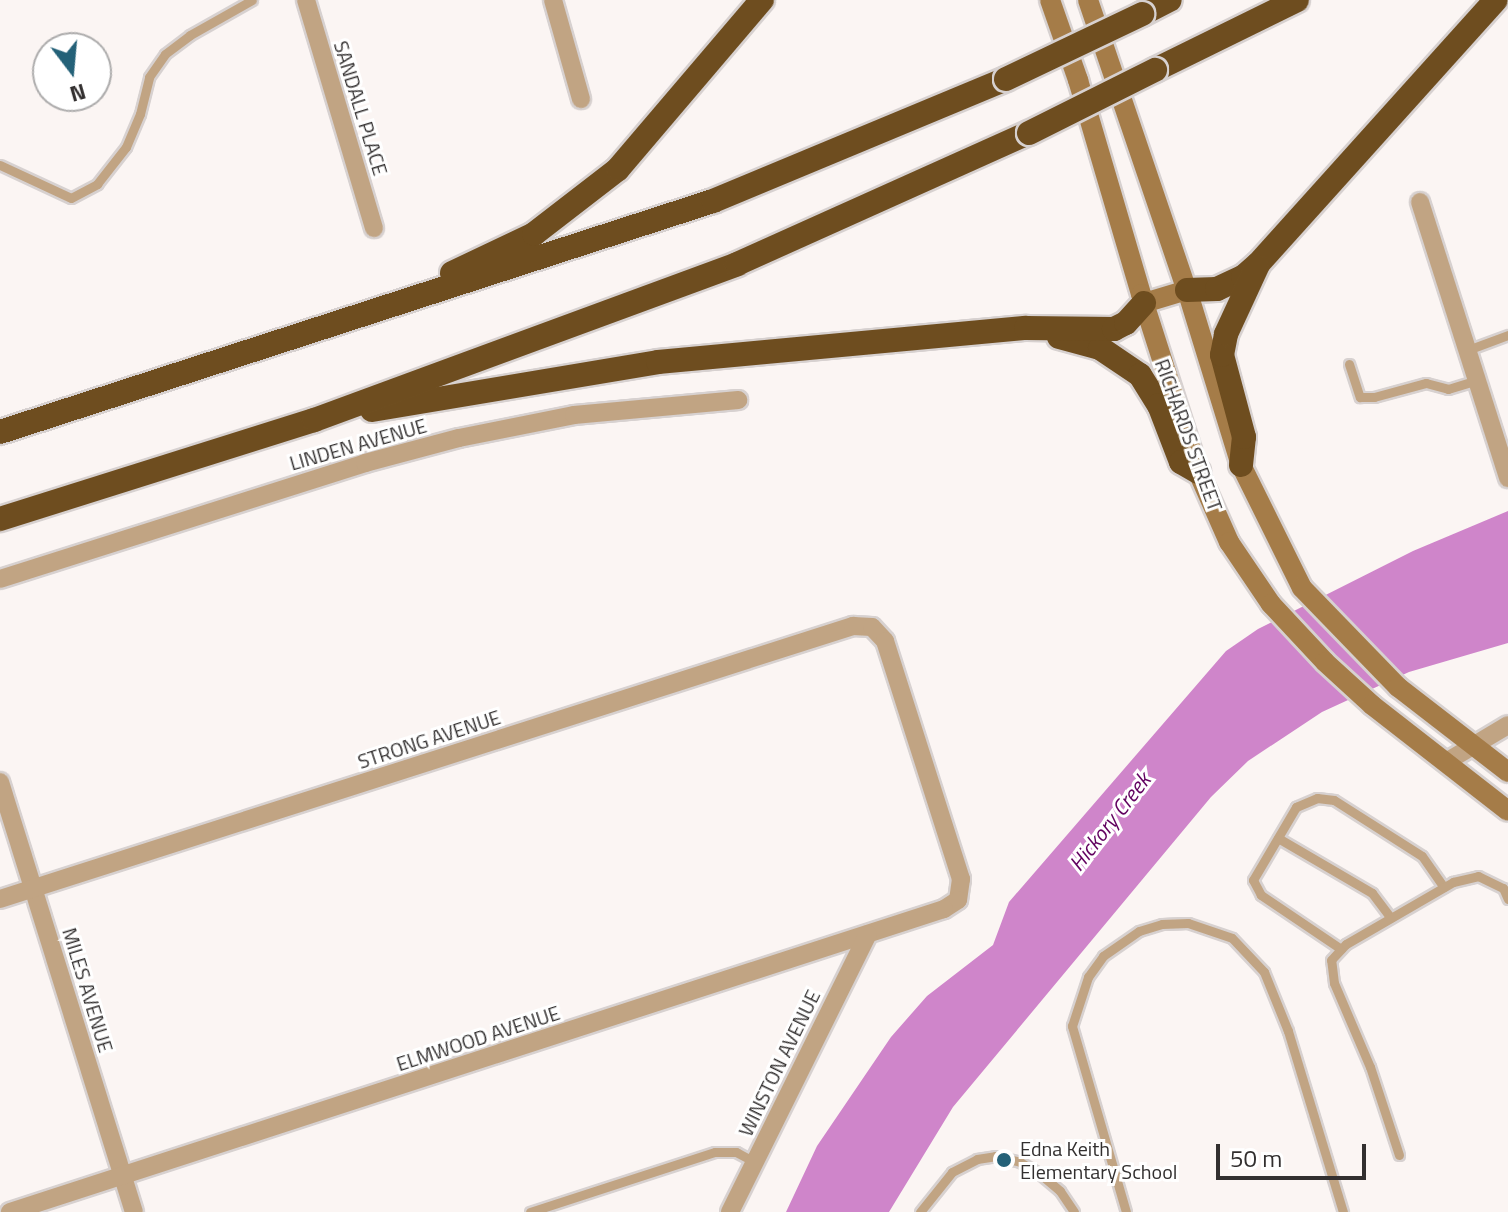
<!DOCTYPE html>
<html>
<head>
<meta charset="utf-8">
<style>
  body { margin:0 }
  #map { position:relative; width:1508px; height:1212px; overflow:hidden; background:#fbf5f3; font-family:"Titillium Web",sans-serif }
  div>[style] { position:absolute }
  .water>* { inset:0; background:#cf85ca }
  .roads { filter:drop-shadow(2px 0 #d7d1d0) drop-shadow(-2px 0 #d7d1d0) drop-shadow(0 2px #d7d1d0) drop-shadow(0 -2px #d7d1d0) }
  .lane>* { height:9px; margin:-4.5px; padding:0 4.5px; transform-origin:4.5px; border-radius:4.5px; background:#c1a483 }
  .street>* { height:18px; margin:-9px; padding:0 9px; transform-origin:9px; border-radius:9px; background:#c1a483 }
  .secondary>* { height:20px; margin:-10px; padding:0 10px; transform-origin:10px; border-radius:10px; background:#a57c48 }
  .highway>* { height:24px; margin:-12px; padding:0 12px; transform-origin:12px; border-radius:12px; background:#6e4d1f }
  .bridges { filter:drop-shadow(2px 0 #d7d1d0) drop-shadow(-2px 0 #d7d1d0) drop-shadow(0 2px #d7d1d0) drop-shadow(0 -2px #d7d1d0) }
  .highway-bridge>* { height:24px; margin:-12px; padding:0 12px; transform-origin:12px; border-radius:12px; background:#6e4d1f }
  .dots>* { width:22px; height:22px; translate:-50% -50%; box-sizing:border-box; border:4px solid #fff; border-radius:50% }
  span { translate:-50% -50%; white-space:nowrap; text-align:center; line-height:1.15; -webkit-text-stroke:6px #fff; paint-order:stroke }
  .street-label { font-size:20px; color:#322f2f }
  .poi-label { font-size:20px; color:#322f2f }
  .left { translate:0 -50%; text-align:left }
  .water-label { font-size:22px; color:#61015f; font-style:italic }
  .north { position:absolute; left:32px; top:32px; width:80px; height:80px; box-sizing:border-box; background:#fff; border:2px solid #adacac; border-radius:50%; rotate:164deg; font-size:22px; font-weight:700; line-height:32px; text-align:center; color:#322f2f }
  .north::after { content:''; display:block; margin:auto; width:28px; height:36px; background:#246178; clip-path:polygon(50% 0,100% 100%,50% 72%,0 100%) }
  .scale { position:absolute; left:1216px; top:1144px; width:150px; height:36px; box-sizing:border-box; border:4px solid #322f2f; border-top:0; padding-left:10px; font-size:24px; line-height:28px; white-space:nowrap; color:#322f2f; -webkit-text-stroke:6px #fff; paint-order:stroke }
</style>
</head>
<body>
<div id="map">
  <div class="water">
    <i style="clip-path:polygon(1508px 511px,1508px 643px,1409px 672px,1322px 712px,1248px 761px,1211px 797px,953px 1107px,889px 1212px,786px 1212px,817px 1146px,891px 1037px,927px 996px,993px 945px,1009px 902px,1226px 651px,1258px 629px,1413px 551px)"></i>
  </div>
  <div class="roads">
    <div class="lane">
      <i style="left:0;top:165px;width:78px;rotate:24.9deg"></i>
      <i style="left:71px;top:198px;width:30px;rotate:-28deg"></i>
      <i style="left:97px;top:184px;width:47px;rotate:-51.9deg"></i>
      <i style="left:126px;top:147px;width:36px;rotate:-67deg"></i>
      <i style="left:140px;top:114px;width:38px;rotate:-76deg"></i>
      <i style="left:149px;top:77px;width:28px;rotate:-55deg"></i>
      <i style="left:165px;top:54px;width:31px;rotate:-37deg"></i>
      <i style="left:190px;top:35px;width:71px;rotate:-29.4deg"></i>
      <i style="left:1465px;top:351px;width:46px;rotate:-20.4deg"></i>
      <i style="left:1349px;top:364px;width:35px;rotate:72deg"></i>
      <i style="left:1360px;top:397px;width:14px"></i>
      <i style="left:1374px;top:397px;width:54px;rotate:-15.1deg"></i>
      <i style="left:1426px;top:383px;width:23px;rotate:15deg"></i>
      <i style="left:1448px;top:389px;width:27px;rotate:-17deg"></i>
      <i style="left:1278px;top:838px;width:109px;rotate:30.3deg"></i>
      <i style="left:1372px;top:893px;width:31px;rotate:53deg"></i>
      <i style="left:1341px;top:949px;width:97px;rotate:-146deg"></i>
      <i style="left:1261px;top:895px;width:17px;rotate:-118deg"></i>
      <i style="left:1253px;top:880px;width:85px;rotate:-59.5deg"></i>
      <i style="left:1296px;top:807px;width:23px;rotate:-23deg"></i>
      <i style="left:1317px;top:798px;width:17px;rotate:7deg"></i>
      <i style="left:1334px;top:800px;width:104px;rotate:32.5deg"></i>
      <i style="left:1422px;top:856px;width:38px;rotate:55deg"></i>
      <i style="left:1399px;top:1155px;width:93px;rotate:-108.2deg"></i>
      <i style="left:1370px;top:1067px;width:91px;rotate:-113.2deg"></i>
      <i style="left:1334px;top:983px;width:23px;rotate:-97deg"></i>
      <i style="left:1331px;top:960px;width:22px;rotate:-47deg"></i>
      <i style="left:1346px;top:944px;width:124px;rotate:-30.1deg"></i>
      <i style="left:1453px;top:882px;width:26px;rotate:-13deg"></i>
      <i style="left:1478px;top:876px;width:28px;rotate:26deg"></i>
      <i style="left:1503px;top:888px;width:12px;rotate:66deg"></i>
      <i style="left:530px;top:1212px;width:194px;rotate:-18deg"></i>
      <i style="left:715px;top:1152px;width:21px"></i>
      <i style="left:736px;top:1152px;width:21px;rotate:28deg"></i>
      <i style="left:920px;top:1212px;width:51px;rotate:-51.3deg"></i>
      <i style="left:952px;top:1172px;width:28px;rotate:-27deg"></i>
      <i style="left:977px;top:1159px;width:18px;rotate:-9deg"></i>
      <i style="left:995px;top:1156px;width:26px;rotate:13deg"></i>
      <i style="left:1020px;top:1162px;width:23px;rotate:31deg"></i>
      <i style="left:1040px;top:1174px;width:26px;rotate:40deg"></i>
      <i style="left:1060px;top:1191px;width:25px;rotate:56deg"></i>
      <i style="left:1126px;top:1212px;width:194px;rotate:-106.2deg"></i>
      <i style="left:1072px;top:1026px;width:52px;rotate:-71.9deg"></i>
      <i style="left:1088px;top:977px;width:26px;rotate:-54deg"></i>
      <i style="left:1103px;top:956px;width:44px;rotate:-34.8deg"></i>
      <i style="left:1139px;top:931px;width:24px;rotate:-17deg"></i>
      <i style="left:1162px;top:924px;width:26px;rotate:-2deg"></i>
      <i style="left:1188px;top:923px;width:46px;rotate:18.8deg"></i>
      <i style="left:1232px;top:938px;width:47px;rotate:46.7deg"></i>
      <i style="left:1264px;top:972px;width:64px;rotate:67.9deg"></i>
      <i style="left:1288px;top:1031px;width:189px;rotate:73.1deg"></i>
    </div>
    <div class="street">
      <i style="left:306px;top:0;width:238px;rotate:73.4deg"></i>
      <i style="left:553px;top:0;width:103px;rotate:74.2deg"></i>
      <i style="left:1420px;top:202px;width:290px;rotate:72.3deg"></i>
      <i style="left:0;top:579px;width:383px;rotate:-17.6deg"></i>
      <i style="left:365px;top:463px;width:97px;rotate:-14.9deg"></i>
      <i style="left:459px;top:438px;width:117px;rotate:-11.3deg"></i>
      <i style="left:574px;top:415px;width:165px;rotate:-5.2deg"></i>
      <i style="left:1446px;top:762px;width:72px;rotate:-30.8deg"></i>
      <i style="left:0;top:782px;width:450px;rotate:72.7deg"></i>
      <i style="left:0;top:899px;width:896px;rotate:-17.75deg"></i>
      <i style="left:853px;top:626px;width:19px;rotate:3deg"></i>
      <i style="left:872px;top:627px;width:19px;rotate:47deg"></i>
      <i style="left:885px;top:641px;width:250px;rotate:72.3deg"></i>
      <i style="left:961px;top:879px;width:21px;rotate:98deg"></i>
      <i style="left:958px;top:900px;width:17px;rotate:147deg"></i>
      <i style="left:944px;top:909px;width:982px;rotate:162.03deg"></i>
      <i style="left:730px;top:1212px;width:310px;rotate:-63.6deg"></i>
    </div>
    <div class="secondary">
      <i style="left:1050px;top:0;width:85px;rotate:70.7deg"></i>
      <i style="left:1078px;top:80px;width:223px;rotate:73.6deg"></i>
      <i style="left:1141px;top:294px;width:187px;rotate:72.2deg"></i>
      <i style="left:1198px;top:472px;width:77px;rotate:66.1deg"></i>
      <i style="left:1229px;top:542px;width:75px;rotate:55.9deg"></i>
      <i style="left:1271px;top:604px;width:79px;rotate:47deg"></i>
      <i style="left:1325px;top:662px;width:64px;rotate:42.5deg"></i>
      <i style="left:1372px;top:705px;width:172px;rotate:37.9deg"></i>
      <i style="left:1088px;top:0;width:306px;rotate:71.2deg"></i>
      <i style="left:1187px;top:290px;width:183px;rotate:72.9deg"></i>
      <i style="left:1241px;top:465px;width:137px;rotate:63.6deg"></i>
      <i style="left:1302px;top:588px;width:138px;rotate:45.9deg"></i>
      <i style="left:1398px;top:687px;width:139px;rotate:37.7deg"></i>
      <i style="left:1144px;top:303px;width:45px;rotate:-16.8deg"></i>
    </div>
    <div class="highway">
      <i style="left:1142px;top:14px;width:31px;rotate:-27deg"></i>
      <i style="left:1155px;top:70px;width:158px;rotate:-26.2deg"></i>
      <i style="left:452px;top:273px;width:91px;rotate:-25.4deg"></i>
      <i style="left:534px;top:234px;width:106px;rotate:-37.7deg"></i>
      <i style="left:618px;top:169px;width:222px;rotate:-49.6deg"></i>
      <i style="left:1187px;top:290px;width:30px;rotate:-2deg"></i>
      <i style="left:1217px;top:289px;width:29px;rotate:-25deg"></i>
      <i style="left:1243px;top:277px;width:20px;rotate:-41deg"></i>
      <i style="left:1258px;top:264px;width:355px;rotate:-48deg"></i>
      <i style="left:1059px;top:337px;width:42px;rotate:15deg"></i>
      <i style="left:1100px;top:348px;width:48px;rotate:34deg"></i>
      <i style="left:1140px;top:375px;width:36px;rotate:58deg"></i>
      <i style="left:1159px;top:405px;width:61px;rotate:68.9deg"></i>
      <i style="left:1181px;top:462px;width:20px;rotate:30deg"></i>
      <i style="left:372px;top:410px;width:290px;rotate:-9.5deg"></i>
      <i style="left:658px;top:362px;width:370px;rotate:-5.3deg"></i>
      <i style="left:1026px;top:328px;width:88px;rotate:0.7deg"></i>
      <i style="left:1114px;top:329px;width:13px;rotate:-27deg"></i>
      <i style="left:1126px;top:323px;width:27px;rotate:-48deg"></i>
      <i style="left:0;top:432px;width:749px;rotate:-17.95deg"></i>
      <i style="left:713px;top:201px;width:317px;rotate:-22.6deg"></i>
      <i style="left:1241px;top:465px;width:28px;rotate:-84deg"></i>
      <i style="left:1244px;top:437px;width:85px;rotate:-105deg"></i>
      <i style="left:1222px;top:355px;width:21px;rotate:-79deg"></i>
      <i style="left:1226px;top:334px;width:74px;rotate:-65.2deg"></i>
      <i style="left:0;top:519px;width:329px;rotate:-17.5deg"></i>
      <i style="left:314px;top:420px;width:451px;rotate:-20.2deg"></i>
      <i style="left:737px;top:264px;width:320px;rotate:-24.2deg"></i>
    </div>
  </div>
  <div class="bridges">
    <div class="highway-bridge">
      <i style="left:1006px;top:79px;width:151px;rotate:-25.5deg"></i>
      <i style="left:1029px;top:133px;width:141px;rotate:-26.6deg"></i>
    </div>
  </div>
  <div class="dots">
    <i style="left:1004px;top:1160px;background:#246178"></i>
  </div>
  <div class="street-label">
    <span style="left:361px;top:108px;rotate:73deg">SANDALL PLACE</span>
    <span style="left:1189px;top:435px;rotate:70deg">RICHARDS STREET</span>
    <span style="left:358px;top:444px;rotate:-16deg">LINDEN AVENUE</span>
    <span style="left:429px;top:739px;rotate:-18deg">STRONG AVENUE</span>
    <span style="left:88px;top:990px;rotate:73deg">MILES AVENUE</span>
    <span style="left:478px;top:1038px;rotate:-18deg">ELMWOOD AVENUE</span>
    <span style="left:779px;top:1063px;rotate:-64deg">WINSTON AVENUE</span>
  </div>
  <div class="poi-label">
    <span class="left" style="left:1020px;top:1160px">Edna Keith<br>Elementary School</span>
  </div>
  <div class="water-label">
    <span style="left:1110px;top:822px;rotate:-52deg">Hickory Creek</span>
  </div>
  <div class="north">N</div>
  <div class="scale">50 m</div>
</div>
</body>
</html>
